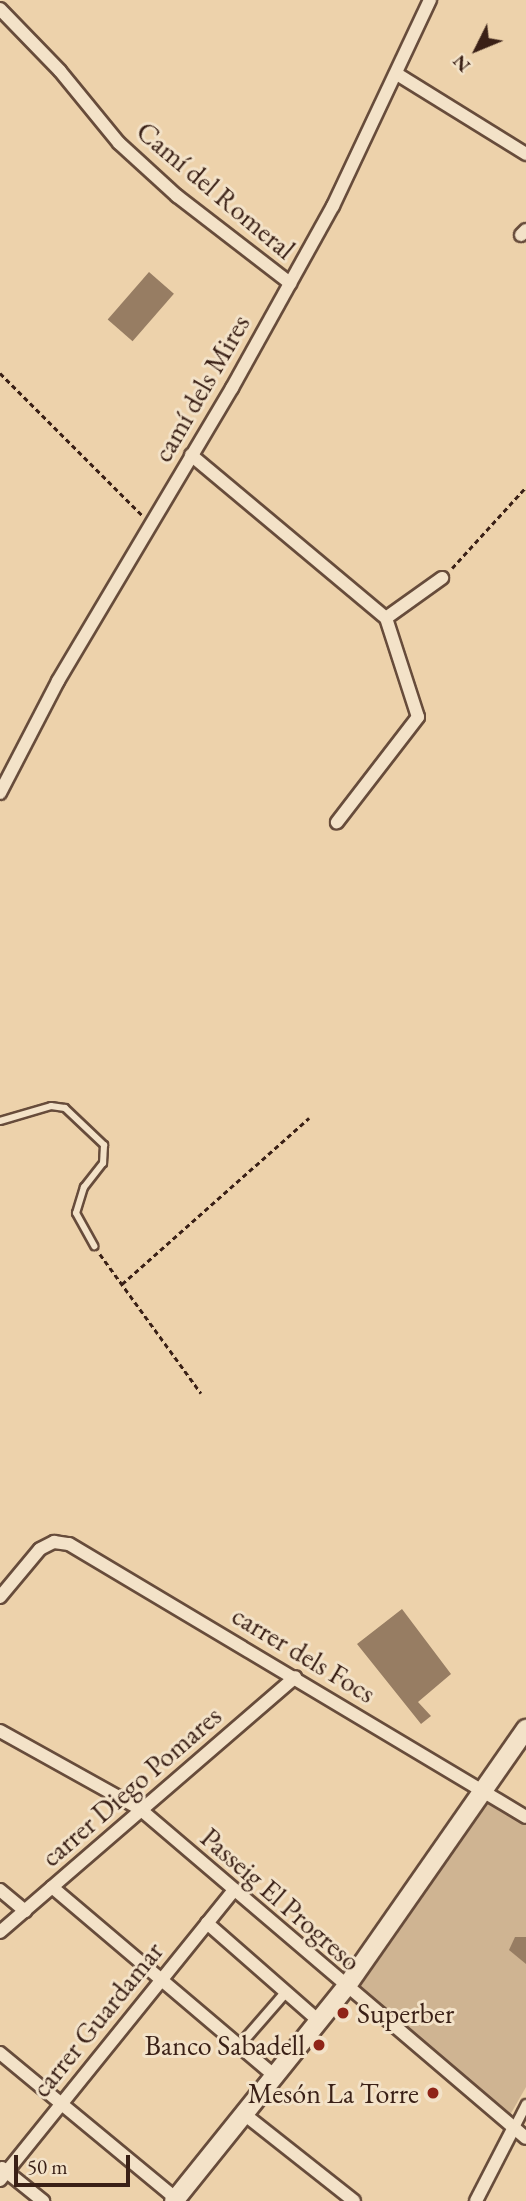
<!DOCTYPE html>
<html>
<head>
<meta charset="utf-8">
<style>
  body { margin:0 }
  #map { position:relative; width:526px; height:2201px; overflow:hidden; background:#edd2ab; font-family:"EB Garamond",serif }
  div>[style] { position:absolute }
  .green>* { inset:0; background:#cfb492 }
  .building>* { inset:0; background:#977d63; transform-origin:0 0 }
  .path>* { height:2.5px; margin-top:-1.25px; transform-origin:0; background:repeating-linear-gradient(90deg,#3a2016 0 5px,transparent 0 8.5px) }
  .roads { filter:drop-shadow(2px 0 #674c3b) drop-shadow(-2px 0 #674c3b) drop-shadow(0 2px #674c3b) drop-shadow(0 -2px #674c3b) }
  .service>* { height:6px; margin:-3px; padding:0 3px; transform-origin:3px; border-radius:3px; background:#f3e2c8 }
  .pedestrian>* { height:9px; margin:-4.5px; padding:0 4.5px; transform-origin:4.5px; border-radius:4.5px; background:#f3e2c8 }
  .minor>* { height:12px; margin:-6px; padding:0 6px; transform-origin:6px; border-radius:6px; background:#f3e2c8 }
  .secondary>* { height:18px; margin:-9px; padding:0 9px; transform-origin:9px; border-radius:9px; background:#f3e2c8 }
  .dots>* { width:19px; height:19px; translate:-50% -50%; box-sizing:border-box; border:4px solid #f3e2c8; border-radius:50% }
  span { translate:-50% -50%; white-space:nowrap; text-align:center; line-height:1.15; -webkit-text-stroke:6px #f3e2c8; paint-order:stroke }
  .street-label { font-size:28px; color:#3a2016 }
  .poi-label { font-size:28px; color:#3a2016 }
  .left { translate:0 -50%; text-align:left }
  .right { translate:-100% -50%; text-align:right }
  .north { position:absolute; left:442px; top:14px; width:70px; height:70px; -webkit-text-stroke:5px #f3e2c8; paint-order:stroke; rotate:227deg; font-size:19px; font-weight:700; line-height:28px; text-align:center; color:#3a2016 }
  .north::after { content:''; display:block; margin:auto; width:24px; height:32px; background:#3a2016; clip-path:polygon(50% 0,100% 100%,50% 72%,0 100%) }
  .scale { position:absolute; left:14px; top:2155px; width:116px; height:32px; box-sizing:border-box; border:4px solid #3a2016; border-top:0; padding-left:9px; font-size:21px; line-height:24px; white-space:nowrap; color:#3a2016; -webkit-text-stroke:5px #f3e2c8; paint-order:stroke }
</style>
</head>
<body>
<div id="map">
  <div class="green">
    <i style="clip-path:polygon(489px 1801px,526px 1825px,526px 2087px,510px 2115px,358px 1990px)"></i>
  </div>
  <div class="building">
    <i style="left:149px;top:272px;width:33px;height:63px;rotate:41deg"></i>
    <i style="clip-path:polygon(402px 1609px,451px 1674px,418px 1702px,431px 1716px,421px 1724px,357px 1644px)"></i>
    <i style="clip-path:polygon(515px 1937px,526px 1937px,526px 1964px,509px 1950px)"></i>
  </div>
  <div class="path">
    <i style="left:0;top:373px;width:201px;rotate:45deg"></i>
    <i style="left:452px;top:568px;width:110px;rotate:-47.6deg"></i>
    <i style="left:100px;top:1254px;width:172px;rotate:54deg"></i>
    <i style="left:122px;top:1284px;width:250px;rotate:-41.6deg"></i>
  </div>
  <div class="roads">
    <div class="service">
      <i style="left:0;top:1121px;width:53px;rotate:-16.4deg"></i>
      <i style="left:51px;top:1106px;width:14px;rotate:8deg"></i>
      <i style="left:65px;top:1108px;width:54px;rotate:43.5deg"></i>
      <i style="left:104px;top:1145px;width:18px;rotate:93deg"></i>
      <i style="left:103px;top:1163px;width:31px;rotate:128deg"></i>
      <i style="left:84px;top:1187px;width:27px;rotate:107deg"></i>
      <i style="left:76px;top:1213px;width:38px;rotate:61deg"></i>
    </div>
    <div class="pedestrian">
      <i style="left:239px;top:2045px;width:70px;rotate:-49deg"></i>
      <i style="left:513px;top:2129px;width:28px;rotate:-63deg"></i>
    </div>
    <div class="minor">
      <i style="left:0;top:9px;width:86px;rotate:45.9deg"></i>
      <i style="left:60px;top:71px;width:93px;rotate:50.7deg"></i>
      <i style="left:119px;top:143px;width:79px;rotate:42.4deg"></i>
      <i style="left:177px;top:196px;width:143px;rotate:37.6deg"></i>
      <i style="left:397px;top:74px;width:152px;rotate:31.8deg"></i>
      <i style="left:521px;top:235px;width:7px;rotate:-45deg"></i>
      <i style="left:191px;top:455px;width:254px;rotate:39.9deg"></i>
      <i style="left:386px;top:618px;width:104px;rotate:72.1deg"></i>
      <i style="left:418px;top:717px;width:133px;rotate:127.6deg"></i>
      <i style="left:386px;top:618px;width:69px;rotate:-35.5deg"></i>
      <i style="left:0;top:793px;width:126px;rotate:-62.6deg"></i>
      <i style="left:58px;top:681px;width:341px;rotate:-59.3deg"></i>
      <i style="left:232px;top:388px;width:208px;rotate:-61deg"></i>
      <i style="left:333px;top:206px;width:228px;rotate:-64.8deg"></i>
      <i style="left:0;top:1597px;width:62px;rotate:-50.2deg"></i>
      <i style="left:40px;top:1549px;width:16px;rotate:-27deg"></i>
      <i style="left:54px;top:1542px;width:15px;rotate:8deg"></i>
      <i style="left:69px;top:1544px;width:532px;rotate:30.85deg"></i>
      <i style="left:0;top:1731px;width:160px;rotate:29.1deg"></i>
      <i style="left:140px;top:1809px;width:507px;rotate:40.44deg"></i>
      <i style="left:52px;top:1887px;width:292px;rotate:40.3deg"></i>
      <i style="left:0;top:1890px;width:33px;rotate:40deg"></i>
      <i style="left:207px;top:1923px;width:149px;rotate:41.2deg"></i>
      <i style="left:0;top:1932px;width:390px;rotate:-40.8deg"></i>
      <i style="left:0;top:2053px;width:232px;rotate:39.6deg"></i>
      <i style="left:244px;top:2114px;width:140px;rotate:38.3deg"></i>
      <i style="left:2px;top:2168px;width:53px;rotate:38.8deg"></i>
      <i style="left:0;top:2180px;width:373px;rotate:-51.1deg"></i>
      <i style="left:476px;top:2201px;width:81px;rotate:-62.8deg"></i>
    </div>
    <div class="secondary">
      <i style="left:174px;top:2201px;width:275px;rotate:-51.2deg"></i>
      <i style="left:346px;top:1987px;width:315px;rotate:-55.1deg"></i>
    </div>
  </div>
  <div class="dots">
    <i style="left:343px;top:2013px;background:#8f2418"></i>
    <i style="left:319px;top:2045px;background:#8f2418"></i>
    <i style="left:433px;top:2093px;background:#8f2418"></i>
  </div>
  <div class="street-label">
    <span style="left:216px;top:190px;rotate:40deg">Camí del Romeral</span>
    <span style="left:201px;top:388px;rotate:-60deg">camí dels Mires</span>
    <span style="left:304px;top:1654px;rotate:31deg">carrer dels Focs</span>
    <span style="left:131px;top:1786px;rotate:-41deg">carrer Diego Pomares</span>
    <span style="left:281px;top:1899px;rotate:41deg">Passeig El Progreso</span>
    <span style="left:97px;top:2019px;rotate:-51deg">carrer Guardamar</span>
  </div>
  <div class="poi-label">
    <span class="left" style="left:357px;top:2013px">Superber</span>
    <span class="right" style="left:305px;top:2045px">Banco Sabadell</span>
    <span class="right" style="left:419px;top:2093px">Mesón La Torre</span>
  </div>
  <div class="north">N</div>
  <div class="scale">50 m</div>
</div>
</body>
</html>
